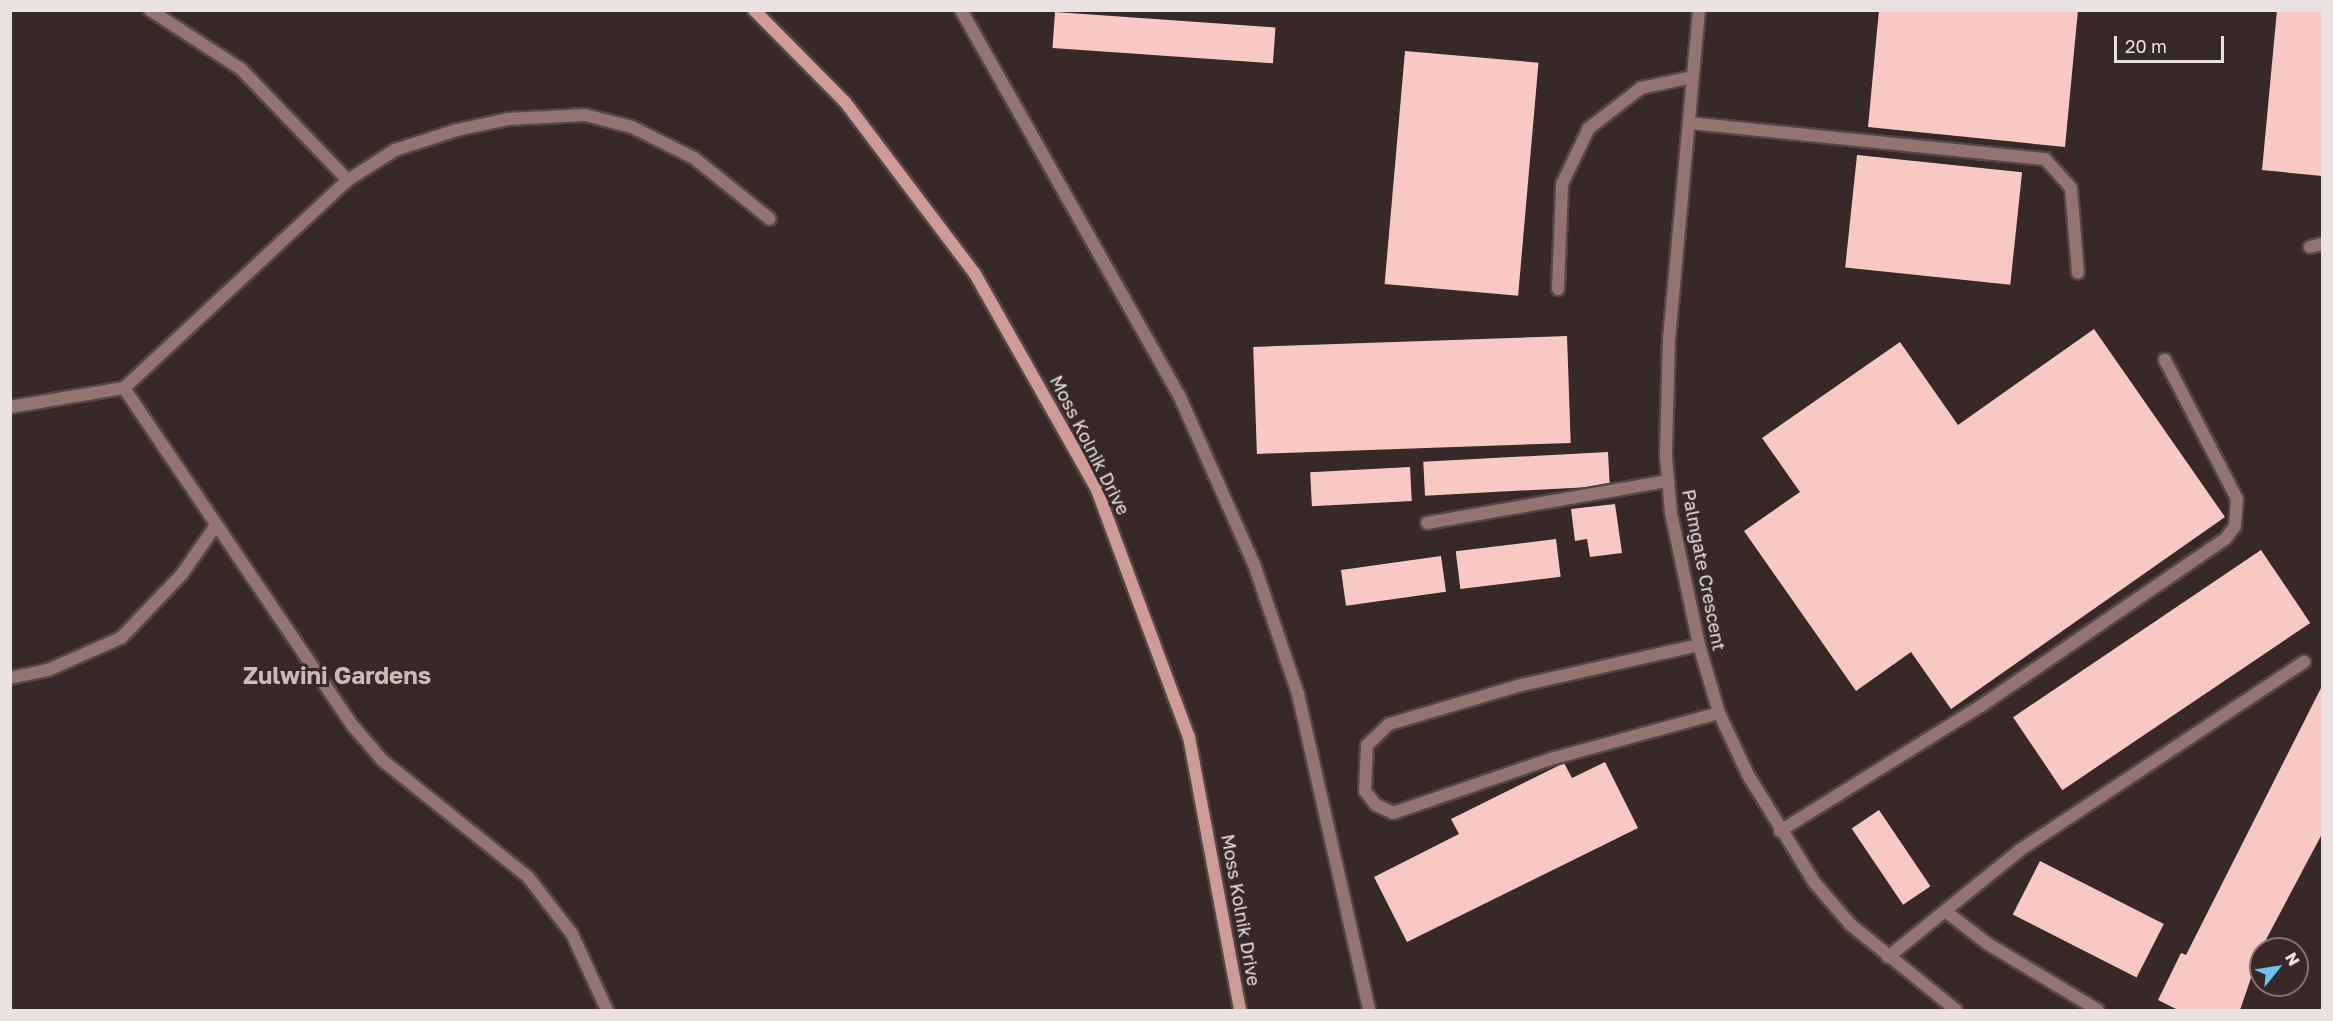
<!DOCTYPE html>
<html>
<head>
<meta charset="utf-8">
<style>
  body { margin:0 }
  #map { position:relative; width:2333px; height:1021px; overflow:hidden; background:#372928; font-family:"Golos Text",sans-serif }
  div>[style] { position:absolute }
  .building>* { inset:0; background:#f8c9c4; transform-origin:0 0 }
  .roads { filter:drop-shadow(2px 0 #544645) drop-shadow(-2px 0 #544645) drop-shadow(0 2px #544645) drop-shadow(0 -2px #544645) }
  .service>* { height:12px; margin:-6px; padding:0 6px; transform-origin:6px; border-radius:6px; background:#947471 }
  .minor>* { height:12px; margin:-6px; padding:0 6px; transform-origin:6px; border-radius:6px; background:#947471 }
  .secondary>* { height:12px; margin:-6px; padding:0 6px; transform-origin:6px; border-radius:6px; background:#ce9b97 }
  span { translate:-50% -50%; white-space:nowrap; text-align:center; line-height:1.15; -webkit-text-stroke:6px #372928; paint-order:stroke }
  .street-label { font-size:18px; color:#eae1e0 }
  .district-label { font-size:24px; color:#cbbab8; font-weight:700 }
  .frame { position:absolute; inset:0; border:12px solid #eae1e0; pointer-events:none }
  .north { position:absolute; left:2249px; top:937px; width:60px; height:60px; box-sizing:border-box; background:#372928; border:2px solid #7f7372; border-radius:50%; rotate:60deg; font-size:16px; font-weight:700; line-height:24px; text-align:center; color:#eae1e0 }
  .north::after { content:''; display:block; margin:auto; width:21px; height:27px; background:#6cc3f2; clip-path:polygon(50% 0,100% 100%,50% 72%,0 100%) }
  .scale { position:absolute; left:2114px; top:36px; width:110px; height:27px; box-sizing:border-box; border:3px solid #eae1e0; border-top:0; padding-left:8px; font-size:18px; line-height:21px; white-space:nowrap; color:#eae1e0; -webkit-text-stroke:4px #372928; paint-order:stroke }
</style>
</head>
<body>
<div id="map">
  <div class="building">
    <i style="clip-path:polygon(1879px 10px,2078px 10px,2065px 147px,1868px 127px)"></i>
    <i style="clip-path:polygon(2277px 10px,2322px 10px,2322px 176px,2262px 170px)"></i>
    <i style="left:1055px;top:12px;width:221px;height:36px;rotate:4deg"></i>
    <i style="left:1405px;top:51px;width:134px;height:234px;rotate:5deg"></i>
    <i style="left:1857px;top:155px;width:166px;height:113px;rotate:6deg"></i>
    <i style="clip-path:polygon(2094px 329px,2225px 517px,1951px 709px,1911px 652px,1856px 691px,1744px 531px,1800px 492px,1762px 438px,1900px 342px,1958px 425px)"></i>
    <i style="left:1567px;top:336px;width:107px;height:314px;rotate:88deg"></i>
    <i style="left:1608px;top:452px;width:34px;height:185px;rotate:87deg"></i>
    <i style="left:1410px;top:467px;width:34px;height:100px;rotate:87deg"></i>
    <i style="clip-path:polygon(1615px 504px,1622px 553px,1590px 557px,1587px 539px,1575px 541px,1571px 509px)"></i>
    <i style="left:1556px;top:539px;width:38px;height:101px;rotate:83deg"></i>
    <i style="left:2261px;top:550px;width:88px;height:299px;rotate:56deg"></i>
    <i style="left:1441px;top:556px;width:36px;height:101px;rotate:82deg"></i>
    <i style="clip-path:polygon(2322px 686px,2322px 834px,2261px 949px,2240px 1010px,2178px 1010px,2158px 1000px,2181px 953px,2186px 955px)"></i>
    <i style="clip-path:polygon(1605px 762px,1638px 828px,1407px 942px,1374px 877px,1459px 834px,1451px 819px,1564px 763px,1572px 778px)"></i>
    <i style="left:1879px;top:810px;width:92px;height:33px;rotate:56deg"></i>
    <i style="left:2040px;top:861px;width:139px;height:60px;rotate:27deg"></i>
  </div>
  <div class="roads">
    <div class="service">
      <i style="left:961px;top:10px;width:442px;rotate:60.5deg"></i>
      <i style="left:1179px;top:395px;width:185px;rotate:66.1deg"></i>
      <i style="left:1254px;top:564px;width:137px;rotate:71.3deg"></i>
      <i style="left:1298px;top:694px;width:324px;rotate:77.3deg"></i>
      <i style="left:1699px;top:10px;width:329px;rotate:95.2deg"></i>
      <i style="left:1669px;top:338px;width:118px;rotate:91.5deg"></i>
      <i style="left:1666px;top:456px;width:57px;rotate:85deg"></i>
      <i style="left:1671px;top:513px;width:135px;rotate:78deg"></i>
      <i style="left:1699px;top:645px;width:71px;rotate:73.6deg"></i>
      <i style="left:1719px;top:713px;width:68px;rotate:64.9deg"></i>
      <i style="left:1748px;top:775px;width:126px;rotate:58.3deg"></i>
      <i style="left:1814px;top:882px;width:57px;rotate:49.3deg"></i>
      <i style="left:1851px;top:925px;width:135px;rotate:39deg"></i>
      <i style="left:1689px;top:123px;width:358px;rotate:5.8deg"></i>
      <i style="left:2045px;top:159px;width:39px;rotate:48deg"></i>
      <i style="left:2071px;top:188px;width:85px;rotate:85.3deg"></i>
      <i style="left:2310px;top:247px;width:12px;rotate:-14deg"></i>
      <i style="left:1558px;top:289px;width:105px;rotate:-87.8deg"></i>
      <i style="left:1562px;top:184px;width:62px;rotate:-64.3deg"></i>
      <i style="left:1589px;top:128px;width:66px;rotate:-37.6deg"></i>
      <i style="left:1641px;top:88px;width:53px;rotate:-11.9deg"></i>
      <i style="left:1427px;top:523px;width:245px;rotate:-9.9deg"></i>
      <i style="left:1699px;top:645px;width:182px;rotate:167.3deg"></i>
      <i style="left:1521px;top:685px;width:138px;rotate:163.5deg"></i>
      <i style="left:1389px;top:724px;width:30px;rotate:136deg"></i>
      <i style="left:1367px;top:745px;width:46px;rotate:92.5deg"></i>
      <i style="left:1365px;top:791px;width:18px;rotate:52deg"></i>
      <i style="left:1376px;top:805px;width:19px;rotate:25deg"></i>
      <i style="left:1393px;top:813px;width:167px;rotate:-18.9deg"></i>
      <i style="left:1551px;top:759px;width:174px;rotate:-15.3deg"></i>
      <i style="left:1780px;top:831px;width:237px;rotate:-31.9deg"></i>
      <i style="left:1981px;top:706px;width:297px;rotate:-34.4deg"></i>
      <i style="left:2226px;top:538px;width:15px;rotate:-53deg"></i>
      <i style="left:2235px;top:526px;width:27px;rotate:-86deg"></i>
      <i style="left:2237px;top:499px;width:157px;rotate:-117.4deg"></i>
      <i style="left:1945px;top:911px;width:54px;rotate:37.5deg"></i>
      <i style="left:1988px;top:944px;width:128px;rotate:31deg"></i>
      <i style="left:1888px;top:957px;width:170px;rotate:-39deg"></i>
      <i style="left:2020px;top:850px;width:341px;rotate:-33.5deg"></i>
    </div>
    <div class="minor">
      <i style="left:150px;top:10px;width:108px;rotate:33deg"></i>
      <i style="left:241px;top:69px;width:154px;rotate:46.1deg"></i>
      <i style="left:124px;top:388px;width:408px;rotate:55.9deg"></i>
      <i style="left:353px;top:726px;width:45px;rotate:49.5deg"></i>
      <i style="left:382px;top:760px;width:187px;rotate:38.7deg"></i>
      <i style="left:528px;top:877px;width:72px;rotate:52.3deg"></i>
      <i style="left:572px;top:934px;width:84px;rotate:65.3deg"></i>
      <i style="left:10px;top:407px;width:116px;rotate:-9.5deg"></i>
      <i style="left:124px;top:388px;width:306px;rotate:-42.9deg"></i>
      <i style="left:348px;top:180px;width:56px;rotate:-32.6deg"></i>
      <i style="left:395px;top:150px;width:65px;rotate:-17.9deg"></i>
      <i style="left:457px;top:130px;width:52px;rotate:-12.2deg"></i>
      <i style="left:508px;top:119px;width:77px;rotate:-3deg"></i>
      <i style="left:585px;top:115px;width:49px;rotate:14.3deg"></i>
      <i style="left:632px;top:127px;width:69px;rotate:26.6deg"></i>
      <i style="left:694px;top:158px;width:97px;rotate:38.8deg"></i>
      <i style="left:10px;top:678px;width:39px;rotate:-12deg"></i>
      <i style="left:48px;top:670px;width:80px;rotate:-23.7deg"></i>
      <i style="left:121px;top:638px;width:88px;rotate:-46.4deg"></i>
      <i style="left:182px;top:574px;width:60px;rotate:-55.2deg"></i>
    </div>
    <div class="secondary">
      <i style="left:754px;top:10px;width:129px;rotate:45.3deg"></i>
      <i style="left:845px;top:102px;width:216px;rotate:52.9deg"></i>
      <i style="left:975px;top:274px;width:248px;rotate:60.5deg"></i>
      <i style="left:1097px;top:490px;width:264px;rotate:69.6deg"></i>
      <i style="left:1189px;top:737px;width:278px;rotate:79.4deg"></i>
    </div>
  </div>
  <div class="street-label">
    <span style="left:1090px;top:445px;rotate:63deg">Moss Kolnik Drive</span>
    <span style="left:1704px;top:570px;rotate:79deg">Palmgate Crescent</span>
    <span style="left:1241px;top:910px;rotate:80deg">Moss Kolnik Drive</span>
  </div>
  <div class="district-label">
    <span style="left:337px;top:675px">Zulwini Gardens</span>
  </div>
  <div class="frame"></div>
  <div class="north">N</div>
  <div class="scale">20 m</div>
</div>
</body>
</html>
